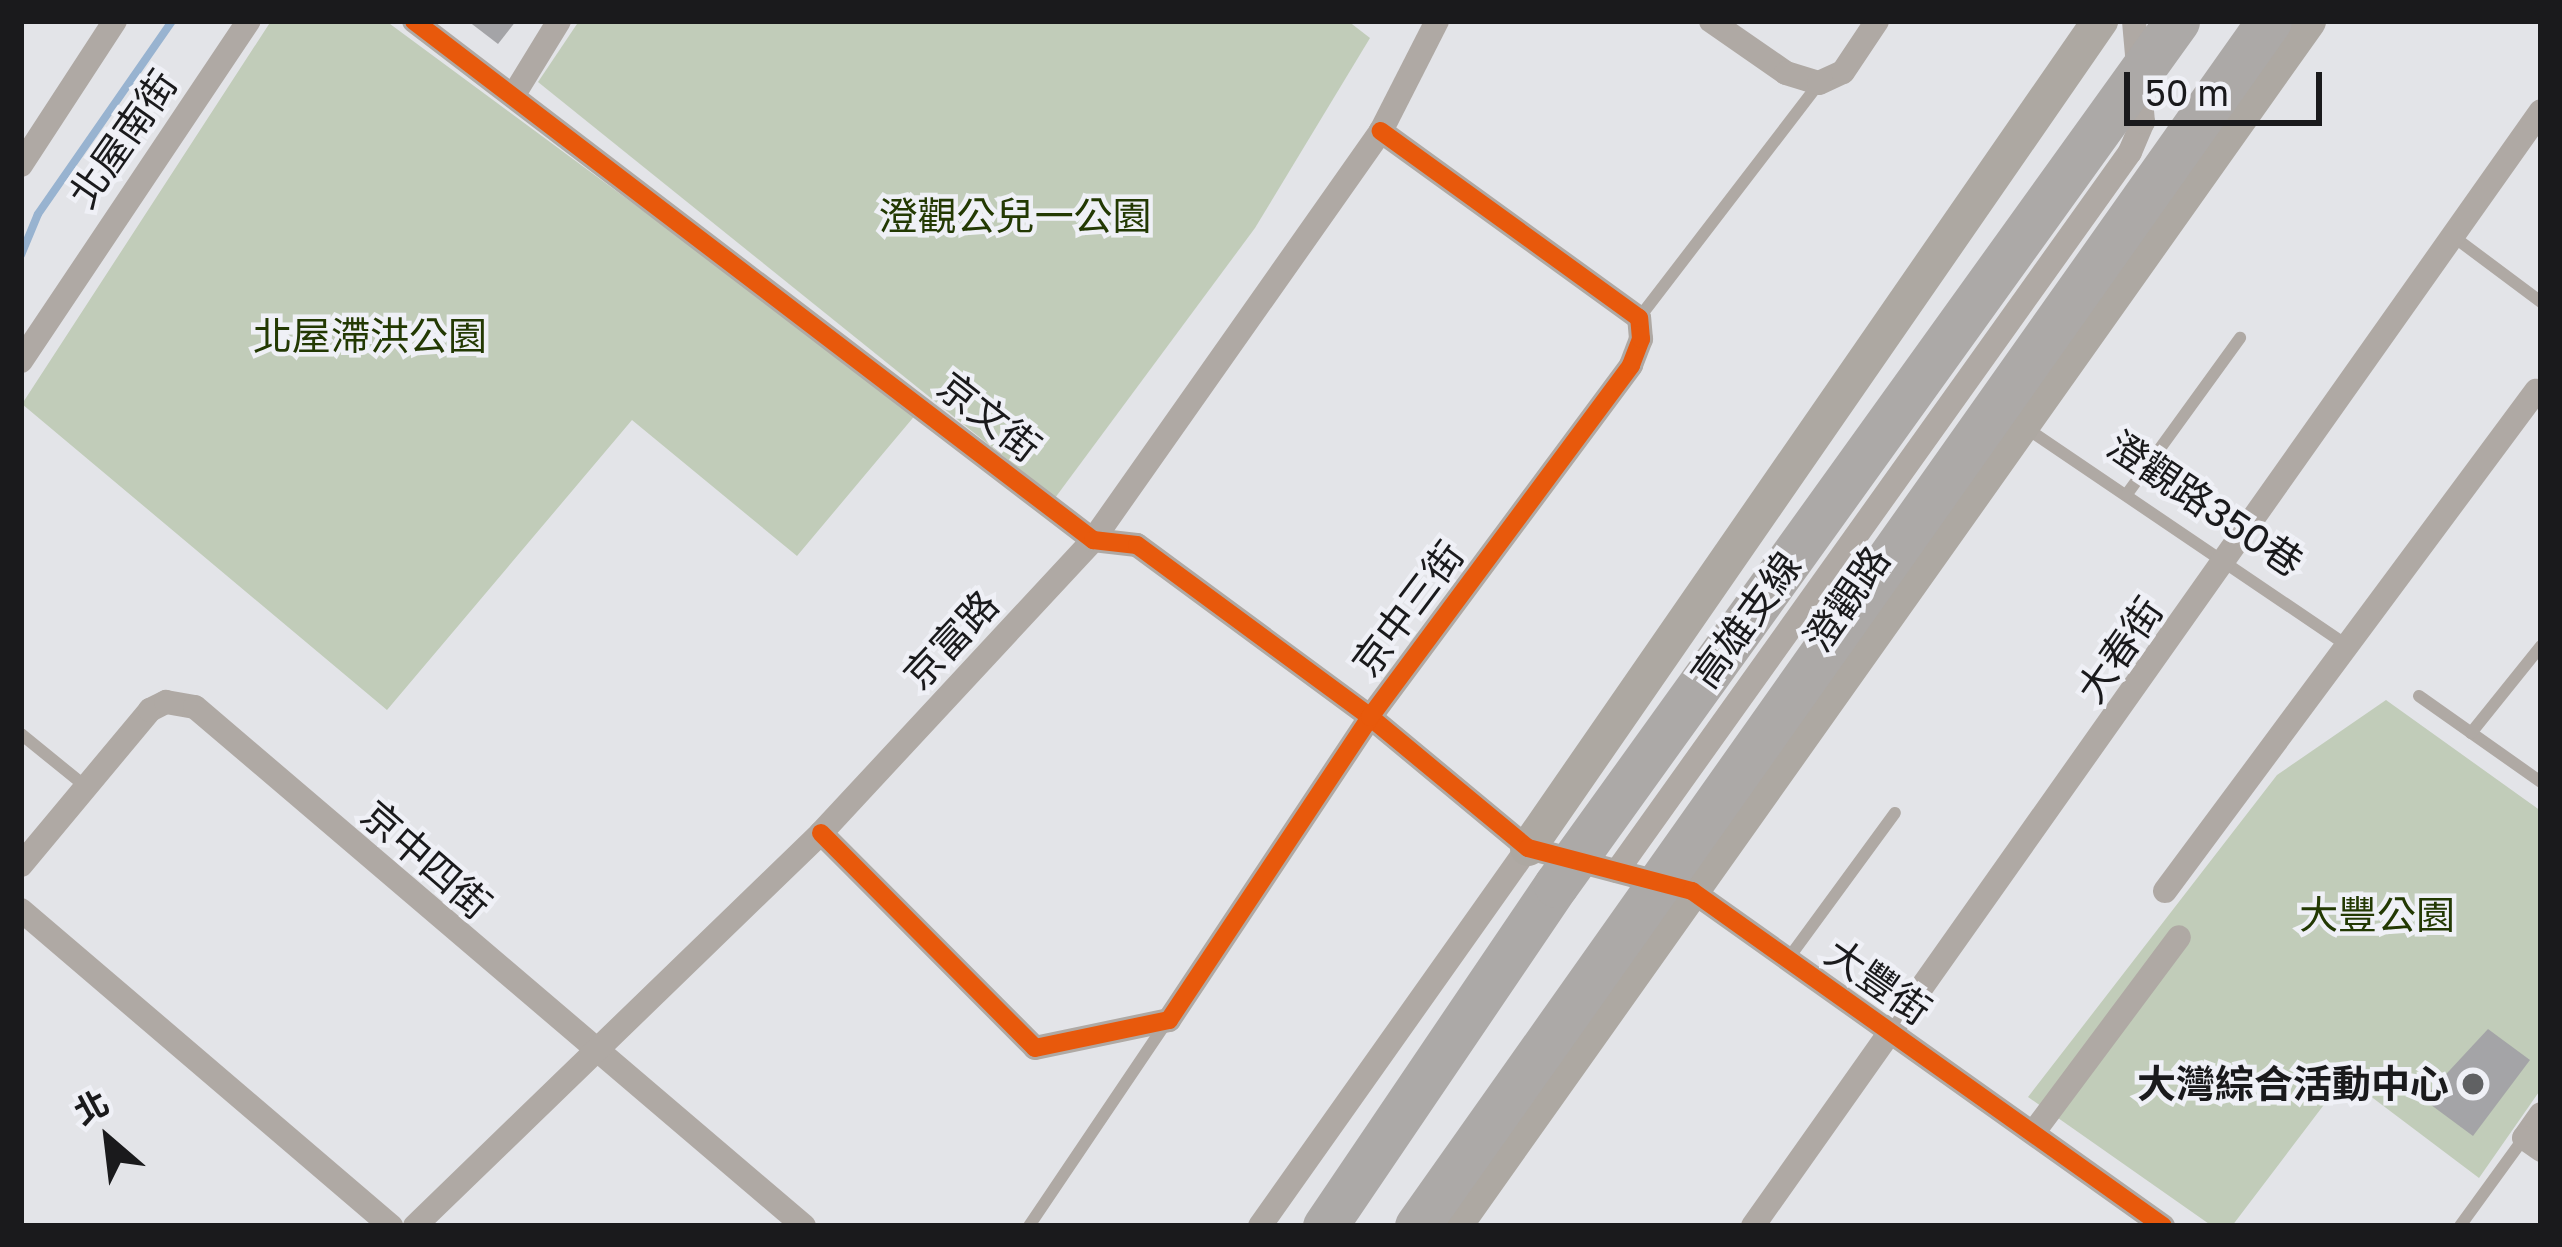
<!DOCTYPE html>
<html>
<head>
<meta charset="utf-8">
<style>
  body { margin:0 }
  #map { position:relative; width:2562px; height:1247px; overflow:hidden; background:#e3e4e8; font-family:"Golos Text","Noto Sans TC",sans-serif }
  div>[style] { position:absolute }
  .green>* { inset:0; background:#c1ccb9 }
  .stream>* { height:8px; margin:-4px; padding:0 4px; transform-origin:4px; border-radius:4px; background:#98b3d0 }
  .building>* { inset:0; background:#a4a4a7 }
  .lane>* { height:12px; margin:-6px; padding:0 6px; transform-origin:6px; border-radius:6px; background:#afa9a4 }
  .street>* { height:24px; margin:-12px; padding:0 12px; transform-origin:12px; border-radius:12px; background:#afa9a4 }
  .secondary>* { height:36px; margin:-18px; padding:0 18px; transform-origin:18px; border-radius:18px; background:#ada8a2 }
  .highway>* { height:45px; margin:-22.5px; padding:0 22.5px; transform-origin:22.5px; border-radius:22.5px; background:#aca9a7 }
  .cycleway>* { height:18px; margin:-9px; padding:0 9px; transform-origin:9px; border-radius:9px; background:#e8590c }
  .dots>* { width:33px; height:33px; translate:-50% -50%; box-sizing:border-box; border:6px solid #eff0f6; border-radius:50% }
  span { translate:-50% -50%; white-space:nowrap; text-align:center; line-height:1.15; -webkit-text-stroke:9px #eff0f6; paint-order:stroke }
  .street-label { font-size:39px; color:#1a1a1c }
  .park-label { font-size:39px; color:#233903 }
  .poi-label { font-size:39px; color:#1a1a1c; font-weight:700 }
  .right { translate:-100% -50%; text-align:right }
  .frame { position:absolute; inset:0; border:24px solid #1a1a1c; pointer-events:none }
  .north { position:absolute; left:48px; top:1079px; width:120px; height:120px; -webkit-text-stroke:9px #eff0f6; paint-order:stroke; rotate:332deg; font-size:33px; font-weight:700; line-height:48px; text-align:center; color:#1a1a1c }
  .north::after { content:''; display:block; margin:auto; width:42px; height:54px; background:#1a1a1c; clip-path:polygon(50% 0,100% 100%,50% 72%,0 100%) }
  .scale { position:absolute; left:2124px; top:72px; width:198px; height:54px; box-sizing:border-box; border:6px solid #1a1a1c; border-top:0; padding-left:15px; font-size:36px; line-height:42px; white-space:nowrap; color:#1a1a1c; -webkit-text-stroke:9px #eff0f6; paint-order:stroke }
</style>
</head>
<body>
<div id="map">
  <div class="green">
    <i style="clip-path:polygon(271px 21px,386px 21px,917px 413px,797px 556px,632px 420px,387px 710px,22px 404px)"></i>
    <i style="clip-path:polygon(579px 21px,1348px 21px,1370px 38px,1255px 228px,1055px 498px,538px 82px)"></i>
    <i style="clip-path:polygon(2386px 700px,2541px 811px,2541px 1089px,2479px 1178px,2345px 1077px,2232px 1226px,2212px 1226px,2028px 1097px,2277px 775px)"></i>
  </div>
  <div class="stream">
    <i style="left:21px;top:255px;width:44px;rotate:-67.5deg"></i>
    <i style="left:38px;top:214px;width:235px;rotate:-55.2deg"></i>
  </div>
  <div class="building">
    <i style="clip-path:polygon(468px 21px,516px 21px,498px 44px)"></i>
    <i style="clip-path:polygon(2488px 1029px,2530px 1060px,2473px 1136px,2423px 1099px)"></i>
  </div>
  <div class="lane">
    <i style="left:2454px;top:237px;width:109px;rotate:36.8deg"></i>
    <i style="left:1639px;top:318px;width:296px;rotate:-52.5deg"></i>
    <i style="left:2023px;top:426px;width:391px;rotate:34.1deg"></i>
    <i style="left:2127px;top:494px;width:193px;rotate:-54.1deg"></i>
    <i style="left:2419px;top:696px;width:149px;rotate:35.2deg"></i>
    <i style="left:2471px;top:733px;width:112px;rotate:-51.2deg"></i>
    <i style="left:21px;top:734px;width:82px;rotate:39.1deg"></i>
    <i style="left:1788px;top:959px;width:181px;rotate:-53.8deg"></i>
    <i style="left:1029px;top:1226px;width:245px;rotate:-56deg"></i>
    <i style="left:2460px;top:1226px;width:109px;rotate:-54deg"></i>
  </div>
  <div class="street">
    <i style="left:414px;top:21px;width:855px;rotate:37.39deg"></i>
    <i style="left:1093px;top:540px;width:44px;rotate:6.5deg"></i>
    <i style="left:1137px;top:545px;width:290px;rotate:36.4deg"></i>
    <i style="left:1370px;top:717px;width:205px;rotate:39.7deg"></i>
    <i style="left:1528px;top:848px;width:170px;rotate:14.7deg"></i>
    <i style="left:1692px;top:891px;width:578px;rotate:35.42deg"></i>
    <i style="left:1711px;top:21px;width:91px;rotate:34.7deg"></i>
    <i style="left:1786px;top:73px;width:34px;rotate:17deg"></i>
    <i style="left:1819px;top:83px;width:26px;rotate:-25deg"></i>
    <i style="left:1843px;top:72px;width:61px;rotate:-56.3deg"></i>
    <i style="left:513px;top:96px;width:88px;rotate:-58.5deg"></i>
    <i style="left:21px;top:165px;width:172px;rotate:-56.9deg"></i>
    <i style="left:21px;top:361px;width:409px;rotate:-56.2deg"></i>
    <i style="left:821px;top:833px;width:303px;rotate:45.1deg"></i>
    <i style="left:1035px;top:1048px;width:137px;rotate:-11.8deg"></i>
    <i style="left:1169px;top:1020px;width:364px;rotate:-56.4deg"></i>
    <i style="left:1370px;top:717px;width:438px;rotate:-53.4deg"></i>
    <i style="left:1631px;top:365px;width:28px;rotate:-69deg"></i>
    <i style="left:1641px;top:339px;width:21px;rotate:-95deg"></i>
    <i style="left:1639px;top:318px;width:319px;rotate:-144.1deg"></i>
    <i style="left:21px;top:865px;width:202px;rotate:-50.2deg"></i>
    <i style="left:150px;top:710px;width:18px;rotate:-27deg"></i>
    <i style="left:166px;top:702px;width:29px;rotate:10deg"></i>
    <i style="left:195px;top:707px;width:800px;rotate:40.44deg"></i>
    <i style="left:1617px;top:871px;width:883px;rotate:-54.49deg"></i>
    <i style="left:2130px;top:152px;width:33px;rotate:-67deg"></i>
    <i style="left:2143px;top:122px;width:101px;rotate:-95.1deg"></i>
    <i style="left:2165px;top:891px;width:623px;rotate:-53.42deg"></i>
    <i style="left:21px;top:910px;width:487px;rotate:40.5deg"></i>
    <i style="left:2541px;top:1114px;width:29px;rotate:125deg"></i>
    <i style="left:2524px;top:1138px;width:21px;rotate:35deg"></i>
    <i style="left:2033px;top:1133px;width:244px;rotate:-53.3deg"></i>
    <i style="left:415px;top:1226px;width:565px;rotate:-44.07deg"></i>
    <i style="left:821px;top:833px;width:400px;rotate:-47.1deg"></i>
    <i style="left:1093px;top:540px;width:500px;rotate:-54.85deg"></i>
    <i style="left:1381px;top:131px;width:123px;rotate:-63deg"></i>
    <i style="left:1260px;top:1226px;width:463px;rotate:-54.7deg"></i>
    <i style="left:1753px;top:1226px;width:1365px;rotate:-54.75deg"></i>
  </div>
  <div class="secondary">
    <i style="left:1528px;top:848px;width:1006px;rotate:-55.33deg"></i>
    <i style="left:1454px;top:1226px;width:1477px;rotate:-54.67deg"></i>
  </div>
  <div class="highway">
    <i style="left:1325px;top:1226px;width:412px;rotate:-55.9deg"></i>
    <i style="left:1556px;top:885px;width:1064px;rotate:-54.29deg"></i>
    <i style="left:1417px;top:1226px;width:1476px;rotate:-54.74deg"></i>
  </div>
  <div class="cycleway">
    <i style="left:414px;top:21px;width:855px;rotate:37.39deg"></i>
    <i style="left:1093px;top:540px;width:44px;rotate:6.5deg"></i>
    <i style="left:1137px;top:545px;width:290px;rotate:36.4deg"></i>
    <i style="left:1370px;top:717px;width:205px;rotate:39.7deg"></i>
    <i style="left:1528px;top:848px;width:170px;rotate:14.7deg"></i>
    <i style="left:1692px;top:891px;width:578px;rotate:35.42deg"></i>
    <i style="left:821px;top:833px;width:303px;rotate:45.1deg"></i>
    <i style="left:1035px;top:1048px;width:137px;rotate:-11.8deg"></i>
    <i style="left:1169px;top:1020px;width:364px;rotate:-56.4deg"></i>
    <i style="left:1370px;top:717px;width:438px;rotate:-53.4deg"></i>
    <i style="left:1631px;top:365px;width:28px;rotate:-69deg"></i>
    <i style="left:1641px;top:339px;width:21px;rotate:-95deg"></i>
    <i style="left:1639px;top:318px;width:319px;rotate:-144.1deg"></i>
  </div>
  <div class="dots">
    <i style="left:2473px;top:1084px;background:#606163"></i>
  </div>
  <div class="street-label">
    <span style="left:123px;top:139px;rotate:-55deg">北屋南街</span>
    <span style="left:989px;top:417px;rotate:38deg">京文街</span>
    <span style="left:2205px;top:504px;rotate:34deg">澄觀路350巷</span>
    <span style="left:1847px;top:599px;rotate:-55deg">澄觀路</span>
    <span style="left:1408px;top:609px;rotate:-53deg">京中三街</span>
    <span style="left:1746px;top:620px;rotate:-54deg">高雄支線</span>
    <span style="left:951px;top:640px;rotate:-47deg">京富路</span>
    <span style="left:2120px;top:650px;rotate:-55deg">大春街</span>
    <span style="left:426px;top:860px;rotate:41deg">京中四街</span>
    <span style="left:1878px;top:982px;rotate:35deg">大豐街</span>
  </div>
  <div class="park-label">
    <span style="left:1015px;top:216px">澄觀公兒一公園</span>
    <span style="left:370px;top:336px">北屋滯洪公園</span>
    <span style="left:2377px;top:915px">大豐公園</span>
  </div>
  <div class="poi-label">
    <span class="right" style="left:2449px;top:1084px">大灣綜合活動中心</span>
  </div>
  <div class="frame"></div>
  <div class="north">北</div>
  <div class="scale">50 m</div>
</div>
</body>
</html>
